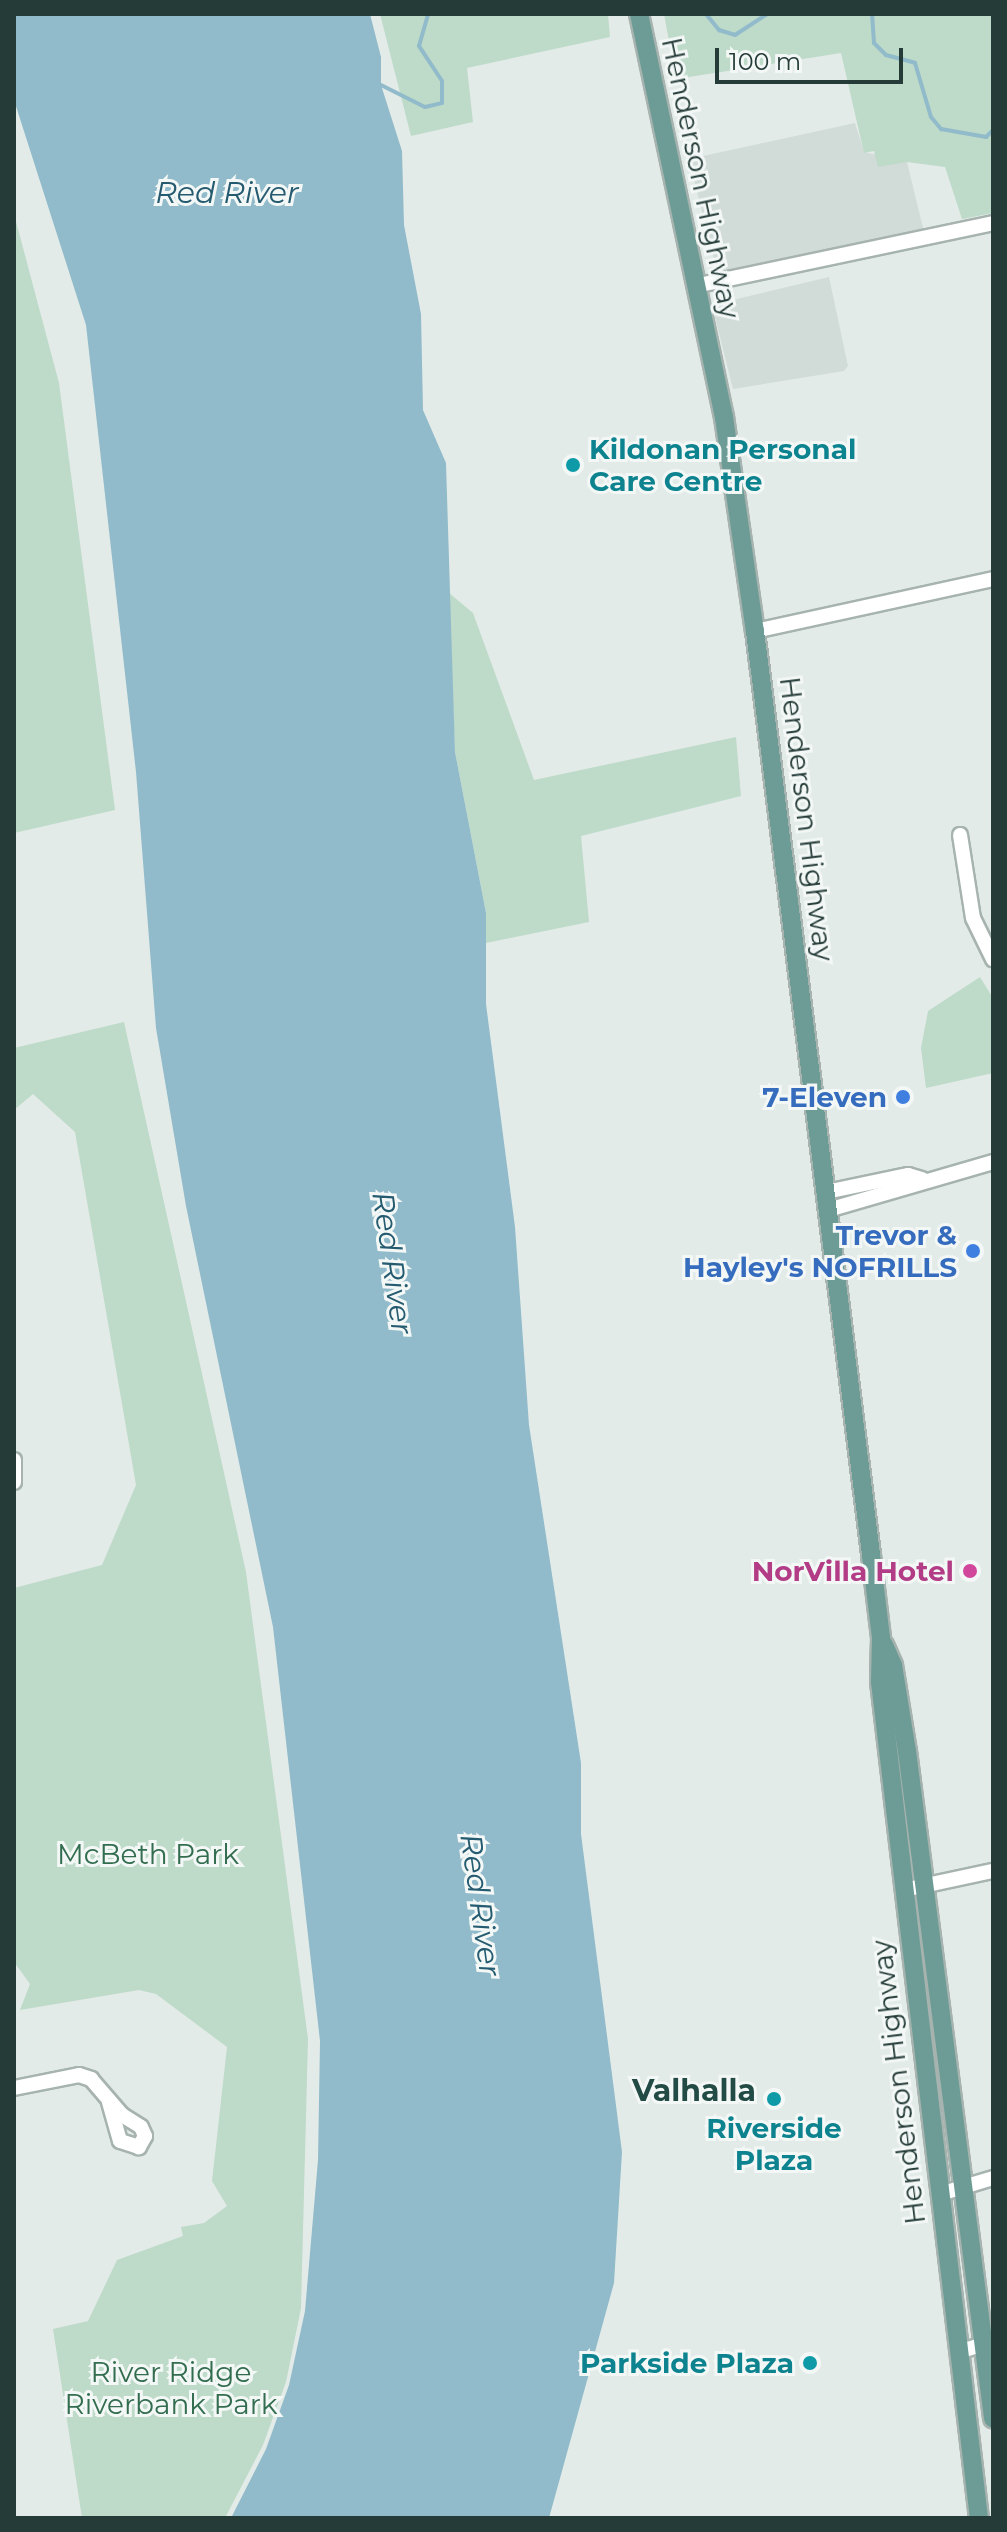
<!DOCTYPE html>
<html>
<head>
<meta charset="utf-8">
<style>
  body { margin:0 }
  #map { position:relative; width:1007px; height:2532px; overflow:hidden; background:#e3ebe8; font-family:Montserrat,sans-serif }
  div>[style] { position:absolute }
  .built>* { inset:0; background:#d1dbd8 }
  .green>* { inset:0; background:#bedac9 }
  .water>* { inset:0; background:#91bbca }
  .stream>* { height:4px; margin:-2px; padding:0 2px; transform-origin:2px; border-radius:2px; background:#91bbca }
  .roads { filter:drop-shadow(2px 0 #a6b3af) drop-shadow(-2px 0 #a6b3af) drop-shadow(0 2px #a6b3af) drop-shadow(0 -2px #a6b3af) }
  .minor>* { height:14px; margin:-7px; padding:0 7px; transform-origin:7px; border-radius:7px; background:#fff }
  .major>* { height:18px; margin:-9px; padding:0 9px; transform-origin:9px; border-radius:9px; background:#6c9c95 }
  .dots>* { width:22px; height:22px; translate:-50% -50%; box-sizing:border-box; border:4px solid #f3f8f6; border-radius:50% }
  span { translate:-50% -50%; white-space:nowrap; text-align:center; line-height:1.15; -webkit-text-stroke:6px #f3f8f6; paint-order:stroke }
  .street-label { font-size:28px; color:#243b37 }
  .culture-label { font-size:28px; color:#0d838f; font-weight:700 }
  .left { translate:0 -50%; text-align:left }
  .right { translate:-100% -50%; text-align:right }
  .shop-label { font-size:28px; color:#366cbe; font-weight:700 }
  .hotel-label { font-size:28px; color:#b23c85; font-weight:700 }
  .park-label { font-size:28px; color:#336d50 }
  .water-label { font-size:30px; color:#255b70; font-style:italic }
  .neighbourhood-label { font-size:30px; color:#224b45; font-weight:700 }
  .frame { position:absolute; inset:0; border:16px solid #243b37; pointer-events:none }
  .scale { position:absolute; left:715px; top:48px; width:188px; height:36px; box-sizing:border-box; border:4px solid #243b37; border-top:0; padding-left:10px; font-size:24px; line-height:28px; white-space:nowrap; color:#243b37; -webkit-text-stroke:6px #f3f8f6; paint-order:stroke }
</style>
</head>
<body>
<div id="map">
  <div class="built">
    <i style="clip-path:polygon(855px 123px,864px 152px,907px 162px,924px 232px,718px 275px,689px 159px)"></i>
    <i style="clip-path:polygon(829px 277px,848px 366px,844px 371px,733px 389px,712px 305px)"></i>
  </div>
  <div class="green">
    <i style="clip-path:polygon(380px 14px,608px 14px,610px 37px,467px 68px,473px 122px,411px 136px)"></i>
    <i style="clip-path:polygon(664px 14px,993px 14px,993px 213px,962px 219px,945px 167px,907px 162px,878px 167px,874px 151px,864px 153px,841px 53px,676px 79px)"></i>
    <i style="clip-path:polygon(14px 214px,59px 383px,115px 810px,14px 833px)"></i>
    <i style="clip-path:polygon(448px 592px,473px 613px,534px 780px,736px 737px,741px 796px,581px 836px,589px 922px,486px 943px,486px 913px,455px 752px)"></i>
    <i style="clip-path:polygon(980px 977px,993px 998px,993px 1073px,926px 1088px,921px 1048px,928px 1011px)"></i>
    <i style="clip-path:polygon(124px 1022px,246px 1572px,308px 2039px,301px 2308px,286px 2382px,263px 2445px,225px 2518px,82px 2518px,53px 2329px,88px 2321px,117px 2260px,183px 2236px,181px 2227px,204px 2223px,227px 2206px,212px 2181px,227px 2047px,156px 1994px,139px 1990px,20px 2010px,30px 1984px,14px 1962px,14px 1588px,102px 1565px,136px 1485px,75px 1132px,33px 1094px,14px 1110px,14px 1048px)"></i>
  </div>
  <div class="water">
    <i style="clip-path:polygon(14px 14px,370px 14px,381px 57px,381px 85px,402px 151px,404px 225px,421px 314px,423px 410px,446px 463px,455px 752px,486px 913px,486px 1004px,515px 1227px,529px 1425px,581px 1763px,581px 1834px,622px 2152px,614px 2283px,549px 2518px,231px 2518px,266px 2449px,289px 2385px,305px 2311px,318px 2160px,320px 2041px,273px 1627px,186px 1206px,156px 1028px,136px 772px,86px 325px,14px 100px)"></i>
  </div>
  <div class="stream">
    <i style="left:505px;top:14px;width:18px"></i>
    <i style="left:706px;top:14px;width:21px;rotate:51deg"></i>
    <i style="left:719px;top:30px;width:17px;rotate:17deg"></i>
    <i style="left:735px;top:35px;width:38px;rotate:-33deg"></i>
    <i style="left:872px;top:14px;width:29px;rotate:86deg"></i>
    <i style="left:874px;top:43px;width:17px;rotate:45deg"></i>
    <i style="left:886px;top:55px;width:30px;rotate:15deg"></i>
    <i style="left:915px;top:63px;width:56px;rotate:73.5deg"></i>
    <i style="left:931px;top:117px;width:16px;rotate:50deg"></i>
    <i style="left:941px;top:129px;width:46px;rotate:10.1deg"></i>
    <i style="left:986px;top:137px;width:10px;rotate:-45deg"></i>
    <i style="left:381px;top:85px;width:49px;rotate:26.6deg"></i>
    <i style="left:425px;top:107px;width:17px;rotate:-13deg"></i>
    <i style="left:442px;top:103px;width:22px;rotate:-90deg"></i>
    <i style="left:442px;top:81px;width:42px;rotate:-123.3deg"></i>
    <i style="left:419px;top:46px;width:33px;rotate:-74deg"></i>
  </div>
  <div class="roads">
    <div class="minor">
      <i style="left:695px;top:286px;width:305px;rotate:-11.9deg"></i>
      <i style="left:755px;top:631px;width:244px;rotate:-12.3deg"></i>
      <i style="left:960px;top:835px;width:84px;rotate:81.1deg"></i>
      <i style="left:973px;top:918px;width:46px;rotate:64deg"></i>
      <i style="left:826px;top:1192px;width:84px;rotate:-11.7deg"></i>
      <i style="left:908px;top:1175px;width:15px;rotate:16deg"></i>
      <i style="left:828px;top:1210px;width:172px;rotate:-16.2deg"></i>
      <i style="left:14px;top:1460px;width:22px;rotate:90deg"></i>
      <i style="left:904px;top:1890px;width:91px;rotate:-12.1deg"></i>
      <i style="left:14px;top:2088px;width:66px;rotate:-11.3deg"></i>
      <i style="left:79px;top:2075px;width:13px;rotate:18deg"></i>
      <i style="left:91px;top:2079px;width:48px;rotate:49.3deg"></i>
      <i style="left:122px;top:2115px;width:22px;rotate:32deg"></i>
      <i style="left:141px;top:2127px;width:10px;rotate:66deg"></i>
      <i style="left:145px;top:2136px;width:13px;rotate:119deg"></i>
      <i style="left:139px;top:2147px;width:20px;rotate:-162deg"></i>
      <i style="left:120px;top:2141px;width:41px;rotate:-105.8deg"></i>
      <i style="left:940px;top:2194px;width:55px;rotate:-16.8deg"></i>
      <i style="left:958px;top:2352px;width:37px;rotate:-17deg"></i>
    </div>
    <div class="major">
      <i style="left:639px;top:14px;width:412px;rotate:78.1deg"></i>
      <i style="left:724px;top:417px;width:216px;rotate:81.8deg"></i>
      <i style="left:755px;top:631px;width:931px;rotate:82.84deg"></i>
      <i style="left:871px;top:1555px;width:84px;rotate:83.1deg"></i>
      <i style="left:881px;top:1638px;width:44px;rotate:91.3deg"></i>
      <i style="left:880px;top:1682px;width:842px;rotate:83.25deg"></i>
      <i style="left:884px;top:1645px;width:22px;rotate:66deg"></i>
      <i style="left:893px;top:1665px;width:87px;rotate:80.8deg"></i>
      <i style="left:907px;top:1751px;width:673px;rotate:82.65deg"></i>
    </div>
  </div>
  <div class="dots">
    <i style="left:573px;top:465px;background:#0f9aa8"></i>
    <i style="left:903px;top:1097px;background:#3f7fe0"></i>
    <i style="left:973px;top:1251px;background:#3f7fe0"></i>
    <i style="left:970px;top:1571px;background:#d1479c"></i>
    <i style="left:774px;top:2099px;background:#0f9aa8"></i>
    <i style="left:810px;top:2363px;background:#0f9aa8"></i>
  </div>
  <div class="street-label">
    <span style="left:701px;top:178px;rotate:78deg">Henderson Highway</span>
    <span style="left:807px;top:819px;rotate:83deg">Henderson Highway</span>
    <span style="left:898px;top:2082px;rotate:-97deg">Henderson Highway</span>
  </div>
  <div class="culture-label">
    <span class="left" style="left:589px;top:465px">Kildonan Personal<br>Care Centre</span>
    <span style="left:774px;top:2144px">Riverside<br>Plaza</span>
    <span class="right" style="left:794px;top:2363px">Parkside Plaza</span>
  </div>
  <div class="shop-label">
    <span class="right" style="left:887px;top:1097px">7-Eleven</span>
    <span class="right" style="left:957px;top:1251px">Trevor &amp;<br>Hayley's NOFRILLS</span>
  </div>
  <div class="hotel-label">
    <span class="right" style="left:954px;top:1571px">NorVilla Hotel</span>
  </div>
  <div class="park-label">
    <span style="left:148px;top:1854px">McBeth Park</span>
    <span style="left:171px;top:2388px">River Ridge<br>Riverbank Park</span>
  </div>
  <div class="water-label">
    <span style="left:227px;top:193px">Red River</span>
    <span style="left:392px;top:1263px;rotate:82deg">Red River</span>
    <span style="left:480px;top:1905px;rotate:82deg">Red River</span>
  </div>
  <div class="neighbourhood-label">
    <span style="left:694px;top:2091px">Valhalla</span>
  </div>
  <div class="frame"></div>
  <div class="scale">100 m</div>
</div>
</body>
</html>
